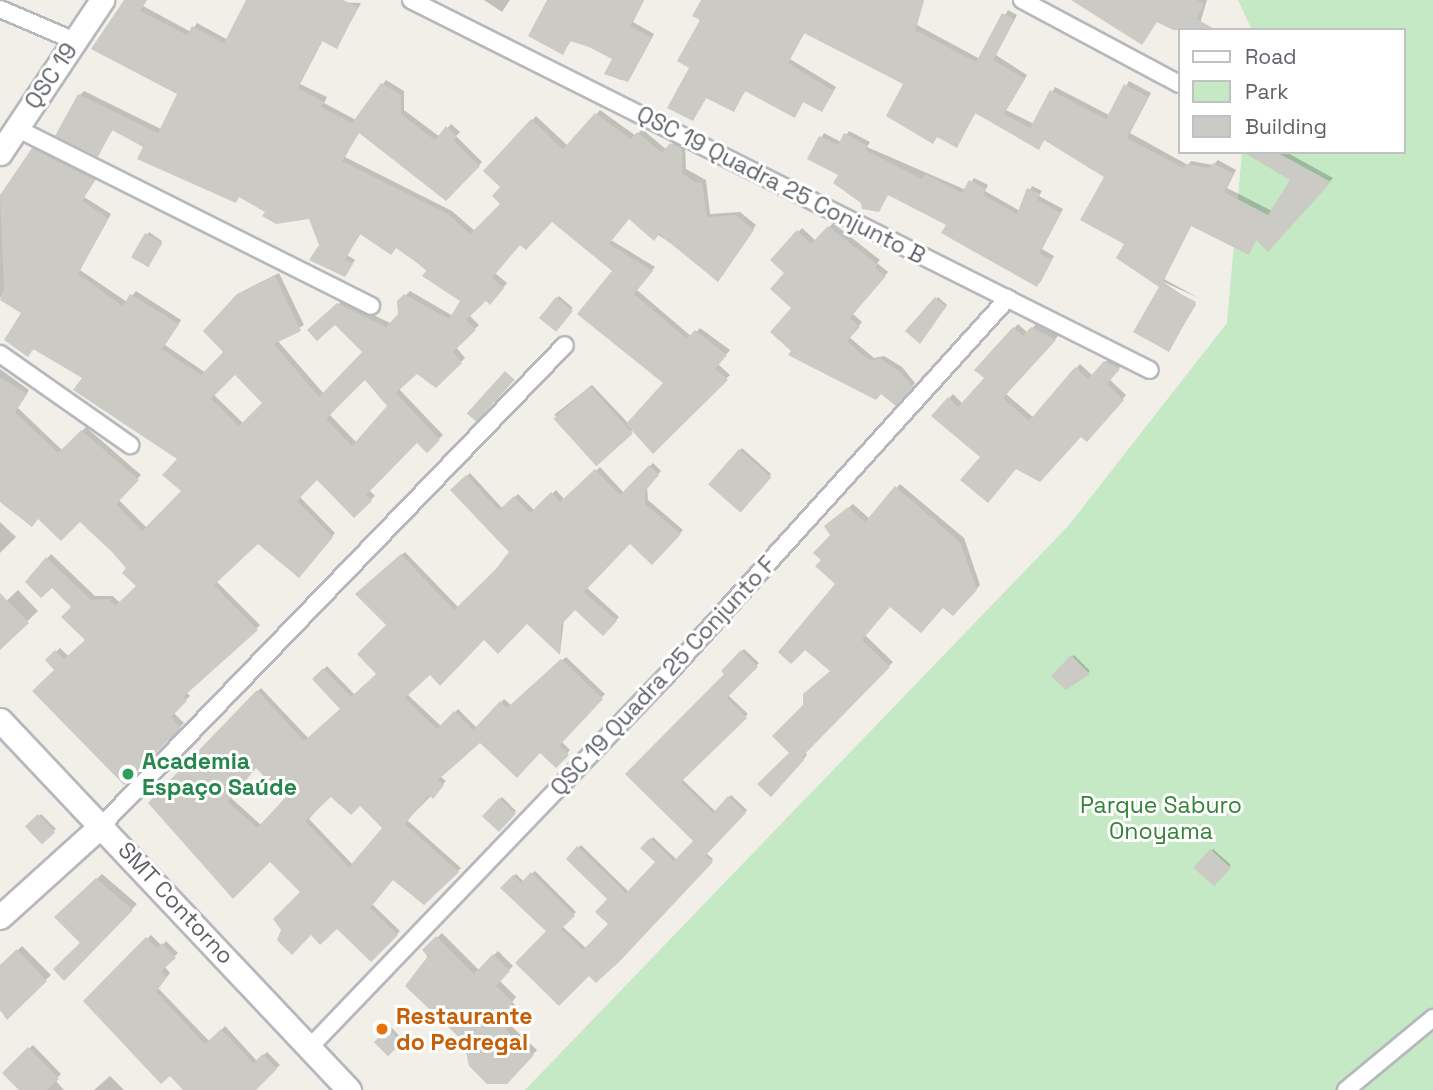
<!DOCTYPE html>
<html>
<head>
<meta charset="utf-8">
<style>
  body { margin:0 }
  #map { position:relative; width:1433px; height:1090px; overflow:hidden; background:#f1efe8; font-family:"Space Grotesk",sans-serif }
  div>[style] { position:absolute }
  .green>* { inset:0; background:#c5e8c5 }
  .shadow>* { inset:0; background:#0003; transform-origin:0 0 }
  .building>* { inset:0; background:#cccac5; transform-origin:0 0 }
  .roads { filter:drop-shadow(2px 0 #b5b8bc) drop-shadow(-2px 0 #b5b8bc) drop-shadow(0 2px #b5b8bc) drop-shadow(0 -2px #b5b8bc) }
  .street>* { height:16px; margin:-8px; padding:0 8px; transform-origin:8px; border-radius:8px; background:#fff }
  .secondary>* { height:23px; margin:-11.5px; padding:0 11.5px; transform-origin:11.5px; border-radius:11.5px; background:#fff }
  .dots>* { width:19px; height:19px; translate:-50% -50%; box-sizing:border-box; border:4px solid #fff; border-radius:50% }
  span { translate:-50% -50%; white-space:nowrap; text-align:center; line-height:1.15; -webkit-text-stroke:6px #fff; paint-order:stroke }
  .street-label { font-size:23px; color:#5f6368 }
  .leisure-label { font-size:23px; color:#27864d; font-weight:700 }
  .left { translate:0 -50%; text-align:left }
  .park-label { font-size:23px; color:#348238 }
  .food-label { font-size:23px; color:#c56008; font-weight:700 }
  .legend { position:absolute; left:1178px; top:28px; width:228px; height:126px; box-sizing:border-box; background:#fff; border:2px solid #bfc1c3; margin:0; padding:9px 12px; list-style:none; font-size:21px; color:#5f6368 }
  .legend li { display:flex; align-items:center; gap:14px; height:35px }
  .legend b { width:35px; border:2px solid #bfc1c3 }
</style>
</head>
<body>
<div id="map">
  <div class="green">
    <i style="clip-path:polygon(1238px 0,1433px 0,1433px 1090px,525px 1090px,1069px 525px,1227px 323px,1242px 152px,1403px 152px,1403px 30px,1252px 30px)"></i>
  </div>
  <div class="shadow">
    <i style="clip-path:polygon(evenodd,127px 0,147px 0,143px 6px,191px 32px,197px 23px,228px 40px,248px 0,361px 3px,337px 47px,323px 40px,300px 84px,327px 97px,324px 103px,356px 120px,386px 80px,404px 91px,404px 110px,440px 137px,451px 124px,460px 132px,456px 136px,482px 162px,445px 199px,359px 131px,345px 157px,452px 211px,475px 231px,503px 204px,502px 187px,486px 171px,536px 116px,568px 146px,600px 110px,636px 136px,642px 129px,667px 150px,675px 141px,685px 145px,686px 169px,706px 180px,710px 214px,740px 212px,756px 225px,722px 276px,630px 217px,611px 240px,655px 267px,637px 290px,692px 337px,700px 328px,730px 350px,718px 364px,730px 375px,653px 451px,633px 430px,618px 444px,554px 415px,592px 385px,629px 424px,666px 382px,614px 270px,552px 219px,520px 243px,495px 273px,507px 283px,494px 299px,487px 299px,469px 315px,479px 325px,456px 347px,465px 358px,435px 386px,417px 371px,398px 388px,443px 435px,427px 450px,417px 440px,369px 490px,375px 496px,354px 515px,317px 477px,299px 496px,335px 533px,303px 572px,258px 541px,216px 581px,260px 625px,186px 692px,190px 696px,173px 712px,184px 723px,124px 783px,51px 657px,60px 648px,69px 657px,87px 640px,74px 607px,52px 586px,27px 582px,51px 554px,95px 596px,113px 596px,120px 603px,138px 586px,129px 568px,80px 520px,39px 517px,0 500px,0 369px,29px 390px,18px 408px,63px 451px,86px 427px,141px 475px,118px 499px,147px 528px,183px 491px,180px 459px,84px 377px,34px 348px,32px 351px,23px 312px,0 297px,0 197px,33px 149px,37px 145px,98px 176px,84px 197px,111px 214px,80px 270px,127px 302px,136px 291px,181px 320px,165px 345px,206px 373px,226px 352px,206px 331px,243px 291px,279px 273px,304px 325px,277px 340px,324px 394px,364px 352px,335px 323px,309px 330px,343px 300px,392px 324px,400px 315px,399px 302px,410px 291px,453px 316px,463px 301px,397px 246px,361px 233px,347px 255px,355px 260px,348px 271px,320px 245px,310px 217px,267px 211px,240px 196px,236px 200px,113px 129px,98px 155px,80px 95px,84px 91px,161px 129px,180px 93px,127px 0,235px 372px,265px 403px,244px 424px,213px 394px,235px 372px,127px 0,365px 377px,390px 406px,357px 443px,329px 414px,365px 377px)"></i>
    <i style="clip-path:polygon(484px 0,510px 0,502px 12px)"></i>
    <i style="clip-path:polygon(549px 0,644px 0,633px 22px,654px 34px,631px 76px,621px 80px,606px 73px,615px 58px,572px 39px,563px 53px)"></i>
    <i style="clip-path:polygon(703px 0,924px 0,917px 25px,980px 59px,1008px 10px,1017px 15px,996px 55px,1027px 75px,1006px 110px,1034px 124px,1055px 87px,1109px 115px,1129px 81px,1151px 93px,1130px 133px,1188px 165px,1191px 161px,1213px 165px,1218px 160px,1236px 170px,1227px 188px,1272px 211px,1292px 179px,1264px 152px,1286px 152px,1333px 178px,1268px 249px,1257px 238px,1248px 252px,1192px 224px,1164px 279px,1199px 298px,1161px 281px,1196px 304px,1169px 350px,1161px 287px,1126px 243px,1106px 176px,1087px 167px,1090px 162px,1045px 139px,1039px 148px,976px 112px,957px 145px,938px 136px,933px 142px,906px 83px,805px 32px,790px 59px,836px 87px,822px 110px,804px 101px,794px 116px,746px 90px,733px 110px,707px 97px,693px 119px,691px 67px)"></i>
    <i style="clip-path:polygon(1075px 0,1207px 0,1198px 30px,1179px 31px,1158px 20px)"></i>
    <i style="clip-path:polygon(849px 131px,870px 142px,867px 147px,966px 190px,974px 178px,988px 185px,985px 191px,1020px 211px,1032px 186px,1042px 191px,1039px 196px,1063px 209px,1042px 249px,1054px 256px,1041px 281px,1037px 285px,948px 224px,889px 193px,879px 210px,863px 202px,840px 175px,809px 158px,824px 133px,841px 142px)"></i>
    <i style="clip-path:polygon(833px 223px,880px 260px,877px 263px,888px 272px,852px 313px,862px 322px,849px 337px,874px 358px,884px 356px,902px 367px,915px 383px,896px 404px,882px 392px,793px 351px,794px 308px,787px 273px,773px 260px,802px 228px,816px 241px)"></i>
    <i style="clip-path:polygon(149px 232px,162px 241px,148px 263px,132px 256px)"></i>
    <i style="left:559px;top:296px;width:18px;height:28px;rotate:41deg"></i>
    <i style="clip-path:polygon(938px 297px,947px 305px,921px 340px,907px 331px)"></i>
    <i style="clip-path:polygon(1018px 324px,1028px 333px,1036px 324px,1059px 335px,1005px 393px,1034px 418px,1080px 364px,1093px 376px,1109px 358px,1122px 365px,1109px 379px,1126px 395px,1091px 436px,1081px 435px,1016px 467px,982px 456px,933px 415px,953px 394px,963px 404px,987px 377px,977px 370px)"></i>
    <i style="left:742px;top:448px;width:39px;height:47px;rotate:42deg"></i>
    <i style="clip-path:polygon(evenodd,653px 463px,661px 471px,647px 486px,648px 500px,683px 530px,652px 563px,630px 542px,586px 587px,619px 617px,603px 634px,575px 608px,564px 620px,560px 653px,527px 621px,484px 638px,430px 673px,407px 694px,442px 727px,458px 709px,477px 728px,504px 699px,512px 706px,566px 657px,605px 694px,561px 741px,570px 750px,556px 766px,540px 750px,480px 741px,440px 776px,446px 781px,407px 820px,461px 868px,424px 903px,393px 878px,372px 904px,400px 931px,371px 959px,337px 926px,311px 933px,302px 892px,270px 859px,150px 803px,261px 688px,309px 739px,342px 709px,314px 679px,327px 666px,355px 695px,379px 674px,389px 625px,358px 594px,405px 552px,459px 608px,497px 571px,512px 552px,452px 490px,470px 473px,503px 509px,518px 494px,535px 511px,556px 490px,565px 500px,600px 467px,624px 493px,653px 463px,257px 765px,288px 798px,262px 826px,230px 797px,257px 765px,653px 463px,331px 794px,360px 804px,384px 827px,353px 865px,309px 819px,331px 794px)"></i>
    <i style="clip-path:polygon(900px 484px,964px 538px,980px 585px,953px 614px,944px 606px,890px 605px,865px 635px,893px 662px,805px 752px,807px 755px,771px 795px,792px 753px,804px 705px,832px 670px,837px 584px,824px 560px,832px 535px,830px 523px,853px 504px,870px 519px)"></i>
    <i style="clip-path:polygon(0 522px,16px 537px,0 553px)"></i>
    <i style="clip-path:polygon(18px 590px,38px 611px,0 648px,0 607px)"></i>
    <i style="clip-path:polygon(744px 649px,759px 663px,728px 695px,748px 714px,682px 779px,716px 812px,731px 795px,747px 810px,706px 853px,713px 859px,596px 980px,502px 888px,516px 874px,524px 882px,535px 871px,576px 912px,562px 926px,587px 949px,611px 924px,610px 899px,568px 859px,581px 845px,629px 892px,657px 862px,642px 848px,653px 837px,677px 860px,695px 840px,627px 774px,727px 674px,723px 671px)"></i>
    <i style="clip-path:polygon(1074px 655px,1090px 671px,1066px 688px,1054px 676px)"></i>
    <i style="left:502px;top:797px;width:20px;height:25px;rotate:45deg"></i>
    <i style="left:41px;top:814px;width:21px;height:18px;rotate:45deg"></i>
    <i style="left:1213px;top:849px;width:24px;height:25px;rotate:42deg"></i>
    <i style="clip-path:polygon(102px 874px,137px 904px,64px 978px,82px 943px,57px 918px)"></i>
    <i style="clip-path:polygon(442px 933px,479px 970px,498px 951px,513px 966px,499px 980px,516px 997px,512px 1002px,521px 1011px,509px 1024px,537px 1050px,506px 1082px,465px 1041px,424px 950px)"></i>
    <i style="clip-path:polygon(151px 935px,162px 946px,166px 941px,178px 953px,164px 966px,170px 973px,158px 988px,210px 1042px,225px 1026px,257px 1061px,267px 1052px,280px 1065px,254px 1090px,186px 1090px,85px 1001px)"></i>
    <i style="clip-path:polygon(22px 946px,51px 975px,7px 1017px,0 1010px,0 968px)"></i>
    <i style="left:391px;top:1027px;width:16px;height:21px;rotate:47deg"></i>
    <i style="clip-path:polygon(33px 1045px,61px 1074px,55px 1080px,64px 1090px,21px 1090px,4px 1073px)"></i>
    <i style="clip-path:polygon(110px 1076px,124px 1090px,94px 1090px)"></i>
  </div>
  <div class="building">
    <i style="clip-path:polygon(evenodd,124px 0,147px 0,140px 11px,187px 35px,192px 26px,224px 43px,246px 0,343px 0,358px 7px,337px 49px,322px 41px,298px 88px,324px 102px,321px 107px,352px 123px,381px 83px,401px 95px,401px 114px,435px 140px,446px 126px,457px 137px,454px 141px,480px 166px,446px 201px,359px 133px,342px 161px,448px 214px,470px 234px,500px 204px,492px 196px,500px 187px,483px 171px,531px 119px,563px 149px,595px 113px,631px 139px,637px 132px,662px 153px,670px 143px,682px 149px,682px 173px,696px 183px,702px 182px,707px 217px,736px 215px,754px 230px,718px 282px,659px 234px,654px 241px,629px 219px,609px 244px,653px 271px,634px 294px,687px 339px,695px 330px,727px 355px,715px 369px,728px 380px,653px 454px,626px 424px,663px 383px,577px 314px,612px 271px,552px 222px,526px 250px,520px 245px,492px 278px,504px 288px,490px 305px,486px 301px,466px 320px,476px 330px,453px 352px,462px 363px,436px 388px,417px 374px,396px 393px,440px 440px,427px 453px,417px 443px,366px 495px,372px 501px,354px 518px,317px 480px,297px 501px,333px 537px,299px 578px,258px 544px,214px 585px,258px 630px,183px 697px,187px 701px,171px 717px,181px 728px,124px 785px,32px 691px,54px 670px,45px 660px,55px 650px,64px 659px,85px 640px,61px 617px,71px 607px,52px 588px,41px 598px,25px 582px,46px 557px,91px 600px,109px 599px,115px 606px,136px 586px,122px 573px,126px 568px,112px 552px,80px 522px,61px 541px,38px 519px,32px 527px,0 502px,0 377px,27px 394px,15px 412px,58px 453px,81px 430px,139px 480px,116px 504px,142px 531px,181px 491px,162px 475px,177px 459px,73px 390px,82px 378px,33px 349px,28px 357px,4px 340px,21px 313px,0 300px,4px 289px,0 195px,32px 148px,95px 180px,82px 201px,108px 218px,78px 274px,123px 306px,130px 294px,179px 324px,162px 349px,201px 375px,223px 352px,203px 331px,237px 294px,275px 276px,301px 331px,274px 344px,319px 397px,362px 352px,335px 325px,317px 341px,307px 330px,337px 303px,386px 327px,398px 314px,397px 301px,404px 294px,449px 319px,460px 301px,422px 276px,427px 270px,396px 248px,391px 255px,360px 234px,345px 260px,353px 264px,345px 277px,309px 260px,319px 245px,309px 219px,276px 224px,262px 216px,265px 212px,239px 197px,236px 203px,137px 159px,143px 147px,112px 130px,98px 157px,55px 136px,78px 94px,158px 133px,177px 94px,91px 49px,124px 0,235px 375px,262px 403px,239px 426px,211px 399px,235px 375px,124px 0,365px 380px,387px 406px,352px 446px,326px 419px,365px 380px)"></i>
    <i style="clip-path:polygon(547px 0,644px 0,630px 26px,652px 38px,628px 82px,604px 74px,612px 59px,589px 47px,570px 41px,563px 55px,528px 36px)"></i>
    <i style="clip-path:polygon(701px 0,924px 0,915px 30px,976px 62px,1002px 13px,1014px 19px,993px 60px,1025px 79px,1004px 114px,1030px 128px,1050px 90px,1106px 119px,1124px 84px,1148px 97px,1127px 138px,1184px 168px,1186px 164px,1210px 168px,1213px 163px,1233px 174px,1224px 192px,1268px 215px,1290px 180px,1243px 152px,1276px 152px,1331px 182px,1268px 252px,1256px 240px,1249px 255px,1191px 226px,1162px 284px,1196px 302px,1169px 352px,1133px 332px,1159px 287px,1116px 258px,1124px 244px,1080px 220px,1104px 177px,1044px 140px,1039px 150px,975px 113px,957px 148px,937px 137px,933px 144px,886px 116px,903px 84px,804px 33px,788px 63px,834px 91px,822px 112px,803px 102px,795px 118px,745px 91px,734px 112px,706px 98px,693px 121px,667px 108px,689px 68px,677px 61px,700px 20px,692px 16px)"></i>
    <i style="clip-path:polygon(1071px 0,1197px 0,1204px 4px,1197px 19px,1216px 30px,1173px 30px,1157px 22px,1142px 45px)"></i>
    <i style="clip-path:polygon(844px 133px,868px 146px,865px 150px,922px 179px,925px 174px,962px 193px,969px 180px,986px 189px,983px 195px,1017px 214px,1027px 188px,1040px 194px,1037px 200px,1061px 213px,1039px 253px,1052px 260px,1037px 287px,941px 233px,946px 225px,888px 195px,879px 212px,862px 209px,861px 203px,833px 183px,838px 175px,807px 159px,819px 136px,838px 145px)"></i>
    <i style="clip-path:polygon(828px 226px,878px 265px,875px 268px,886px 276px,850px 318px,860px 327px,847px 341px,870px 361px,880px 358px,899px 371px,913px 387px,896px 406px,881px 394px,876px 400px,788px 355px,791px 351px,770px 332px,791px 308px,770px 289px,784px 273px,770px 260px,797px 230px,811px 244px)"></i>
    <i style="left:145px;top:233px;width:20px;height:28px;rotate:30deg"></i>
    <i style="left:556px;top:297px;width:22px;height:27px;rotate:39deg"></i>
    <i style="clip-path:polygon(935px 297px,946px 307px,920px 344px,905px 331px)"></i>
    <i style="clip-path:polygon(1013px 327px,1023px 336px,1031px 327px,1056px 340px,1003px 398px,1029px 421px,1075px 367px,1088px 379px,1104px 361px,1120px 369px,1107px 384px,1124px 400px,1087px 442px,1081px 437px,1040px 482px,1016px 469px,988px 503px,960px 480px,980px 457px,931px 416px,948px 397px,958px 407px,984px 378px,974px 370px)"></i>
    <i style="left:505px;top:371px;width:13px;height:57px;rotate:42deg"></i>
    <i style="left:590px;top:386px;width:64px;height:49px;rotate:48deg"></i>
    <i style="left:739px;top:449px;width:43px;height:47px;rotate:41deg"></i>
    <i style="clip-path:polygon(evenodd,649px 465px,659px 475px,645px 491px,645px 504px,681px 534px,652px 565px,630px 544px,584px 592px,617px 621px,603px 636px,575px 610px,561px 625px,560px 655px,527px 624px,498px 654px,484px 640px,440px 686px,430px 675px,405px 698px,437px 729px,454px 711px,473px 730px,500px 701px,507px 708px,561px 659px,603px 699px,559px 746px,569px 755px,556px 768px,540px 753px,517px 778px,480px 743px,438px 780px,444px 785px,433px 799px,429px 795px,405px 824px,459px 872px,424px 905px,393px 880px,370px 908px,398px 935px,371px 962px,337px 929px,320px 945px,311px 935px,292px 955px,277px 940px,281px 930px,273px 919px,300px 892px,270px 862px,233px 899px,148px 803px,257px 690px,304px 741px,340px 709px,312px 679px,323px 668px,351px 697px,376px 674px,357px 654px,386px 625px,355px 594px,401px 554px,454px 610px,495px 570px,509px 552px,450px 490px,466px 475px,499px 510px,514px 496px,530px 513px,551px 492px,560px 502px,595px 469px,620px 495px,649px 465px,256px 768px,285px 798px,257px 828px,228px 802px,256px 768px,649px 465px,331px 797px,351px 815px,360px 806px,382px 828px,349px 867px,305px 821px,331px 797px)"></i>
    <i style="clip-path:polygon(895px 486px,960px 542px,977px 590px,953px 616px,943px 608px,921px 633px,890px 607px,862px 640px,890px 667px,802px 757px,804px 760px,771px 797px,757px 784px,789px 753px,772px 736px,803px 705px,803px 694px,830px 671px,805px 650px,791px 664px,778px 652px,835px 584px,815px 566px,821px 560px,813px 553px,830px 535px,824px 526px,848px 507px,865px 522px)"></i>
    <i style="clip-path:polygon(0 593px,29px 623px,0 650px)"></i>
    <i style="clip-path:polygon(741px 650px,758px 667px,727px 698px,747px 718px,681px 782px,713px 813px,728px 796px,746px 813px,705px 856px,713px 862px,620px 961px,596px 983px,589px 976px,559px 1006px,515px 963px,546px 931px,500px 888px,513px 875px,521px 883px,531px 872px,575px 916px,561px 929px,583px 950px,608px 924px,595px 912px,607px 899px,566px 859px,577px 846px,626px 893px,655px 862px,640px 848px,650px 838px,674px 861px,693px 841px,625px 774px,724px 674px,721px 671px)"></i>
    <i style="clip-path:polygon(1071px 655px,1090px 674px,1066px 690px,1051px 676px)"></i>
    <i style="left:499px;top:798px;width:23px;height:25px;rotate:43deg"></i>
    <i style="left:38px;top:814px;width:25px;height:18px;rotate:47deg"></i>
    <i style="left:1210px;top:849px;width:28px;height:25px;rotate:42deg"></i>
    <i style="clip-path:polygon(96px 878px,133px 910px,64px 981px,53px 969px,80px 943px,54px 917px)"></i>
    <i style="clip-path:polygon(436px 936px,474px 974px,493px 954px,510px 971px,496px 986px,513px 1002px,509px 1007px,518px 1016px,506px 1030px,534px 1055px,507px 1084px,487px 1084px,469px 1066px,464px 1042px,405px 986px,428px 956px,422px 950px)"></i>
    <i style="clip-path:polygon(146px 937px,157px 948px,162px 943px,176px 958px,161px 971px,167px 977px,156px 992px,205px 1044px,221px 1029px,253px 1063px,263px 1054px,277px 1069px,256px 1090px,183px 1090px,170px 1076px,161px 1084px,83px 1001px)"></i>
    <i style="clip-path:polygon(17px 949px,47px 981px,7px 1020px,0 1010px,0 965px)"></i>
    <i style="left:388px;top:1028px;width:20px;height:20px;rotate:45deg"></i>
    <i style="clip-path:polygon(28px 1047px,59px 1079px,47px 1090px,19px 1090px,2px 1073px)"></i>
  </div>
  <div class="roads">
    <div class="street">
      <i style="left:411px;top:0;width:826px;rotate:26.6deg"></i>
      <i style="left:1022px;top:0;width:178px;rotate:28.1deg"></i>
      <i style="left:0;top:9px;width:82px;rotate:23.1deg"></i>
      <i style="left:16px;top:128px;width:397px;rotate:26.6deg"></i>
      <i style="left:0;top:354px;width:159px;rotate:35deg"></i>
      <i style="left:103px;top:824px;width:665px;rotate:-46.03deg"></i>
      <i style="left:310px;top:1047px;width:513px;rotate:-46.19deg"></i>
      <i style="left:665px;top:677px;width:511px;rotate:-47.85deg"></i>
      <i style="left:1346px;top:1090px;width:113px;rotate:-39.6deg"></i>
    </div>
    <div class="secondary">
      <i style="left:0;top:153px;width:184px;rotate:-56.3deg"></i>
      <i style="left:0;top:720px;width:509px;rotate:46.67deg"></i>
      <i style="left:0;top:917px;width:139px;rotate:-42.1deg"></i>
    </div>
  </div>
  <div class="dots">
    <i style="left:128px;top:774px;background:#2e9e5b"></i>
    <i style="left:382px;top:1029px;background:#e8710a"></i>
  </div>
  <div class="street-label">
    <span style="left:51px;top:76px;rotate:-56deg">QSC 19</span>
    <span style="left:781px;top:185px;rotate:27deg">QSC 19 Quadra 25 Conjunto B</span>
    <span style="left:663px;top:676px;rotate:-47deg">QSC 19 Quadra 25 Conjunto F</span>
    <span style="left:176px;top:903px;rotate:47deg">SMT Contorno</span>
  </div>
  <div class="leisure-label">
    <span class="left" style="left:142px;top:774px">Academia<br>Espaço Saúde</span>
  </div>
  <div class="park-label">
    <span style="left:1161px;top:818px">Parque Saburo<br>Onoyama</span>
  </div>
  <div class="food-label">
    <span class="left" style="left:396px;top:1029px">Restaurante<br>do Pedregal</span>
  </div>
  <ul class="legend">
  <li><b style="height:9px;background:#fff"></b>Road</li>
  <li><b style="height:19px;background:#c5e8c5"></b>Park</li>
  <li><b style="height:19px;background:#cccac5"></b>Building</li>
  </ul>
</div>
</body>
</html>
